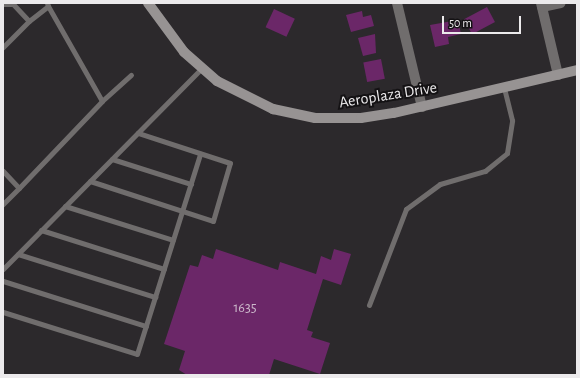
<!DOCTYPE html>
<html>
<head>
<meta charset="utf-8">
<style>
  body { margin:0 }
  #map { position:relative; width:580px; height:378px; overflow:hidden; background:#2c292c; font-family:"Alegreya Sans",sans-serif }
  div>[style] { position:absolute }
  .building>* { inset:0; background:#6b2768; transform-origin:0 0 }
  .lane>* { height:5px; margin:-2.5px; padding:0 2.5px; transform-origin:2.5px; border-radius:2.5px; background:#706d6d }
  .street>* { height:10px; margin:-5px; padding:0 5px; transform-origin:5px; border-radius:5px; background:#706d6d }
  .secondary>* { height:10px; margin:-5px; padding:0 5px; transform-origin:5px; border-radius:5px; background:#979393 }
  span { translate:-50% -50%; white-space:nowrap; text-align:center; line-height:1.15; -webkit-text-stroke:4px #141214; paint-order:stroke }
  .number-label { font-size:14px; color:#ccb9cb }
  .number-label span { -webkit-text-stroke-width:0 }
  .street-label { font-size:16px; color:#eceaec }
  .frame { position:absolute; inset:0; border:4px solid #eceaec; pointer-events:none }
  .scale { position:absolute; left:442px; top:16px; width:79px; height:18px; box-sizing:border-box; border:2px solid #eceaec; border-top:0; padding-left:5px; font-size:12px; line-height:14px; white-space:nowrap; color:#eceaec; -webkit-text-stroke:3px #141214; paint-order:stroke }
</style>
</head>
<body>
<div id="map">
  <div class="building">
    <i style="left:487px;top:7px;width:17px;height:26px;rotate:62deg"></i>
    <i style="left:274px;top:9px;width:23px;height:20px;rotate:25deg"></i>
    <i style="clip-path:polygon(362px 11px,363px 17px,371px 15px,374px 26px,351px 32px,346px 15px)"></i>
    <i style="clip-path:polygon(458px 20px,461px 34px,448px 37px,449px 44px,435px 47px,430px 25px)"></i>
    <i style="clip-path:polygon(375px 34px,376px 53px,363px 56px,358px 38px)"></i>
    <i style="left:381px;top:59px;width:20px;height:18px;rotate:79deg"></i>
    <i style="clip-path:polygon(216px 249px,278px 270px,280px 262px,316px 274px,321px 256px,331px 260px,334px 249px,351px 254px,341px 285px,323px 279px,307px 330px,313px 332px,311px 337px,330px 343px,320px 374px,274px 359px,269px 375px,187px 375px,179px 370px,185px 351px,164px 344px,190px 265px,198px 267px,202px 255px,213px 259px)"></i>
  </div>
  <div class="lane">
    <i style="left:3px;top:4px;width:10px"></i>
    <i style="left:13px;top:4px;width:23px;rotate:47deg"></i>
    <i style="left:29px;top:21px;width:37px;rotate:135deg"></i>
    <i style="left:29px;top:21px;width:24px;rotate:-38deg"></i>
    <i style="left:48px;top:6px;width:3px;rotate:-108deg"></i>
    <i style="left:102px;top:101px;width:39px;rotate:-42deg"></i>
    <i style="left:112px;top:159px;width:83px;rotate:17.6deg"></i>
    <i style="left:3px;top:171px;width:23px;rotate:47deg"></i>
    <i style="left:19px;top:188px;width:23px;rotate:135deg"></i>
    <i style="left:90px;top:181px;width:129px;rotate:18deg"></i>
    <i style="left:213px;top:221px;width:60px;rotate:-73.7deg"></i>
    <i style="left:230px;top:163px;width:97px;rotate:-161.9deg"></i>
    <i style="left:19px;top:188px;width:120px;rotate:-46.3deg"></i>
    <i style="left:102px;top:101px;width:109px;rotate:-119.6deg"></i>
    <i style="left:65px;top:206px;width:113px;rotate:17.5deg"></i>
    <i style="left:41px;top:230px;width:129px;rotate:17.6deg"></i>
    <i style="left:18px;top:254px;width:144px;rotate:17.4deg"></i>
    <i style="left:3px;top:269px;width:281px;rotate:-45.3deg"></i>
    <i style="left:3px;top:281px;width:150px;rotate:17.5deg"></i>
    <i style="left:369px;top:305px;width:103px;rotate:-68.9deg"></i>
    <i style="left:406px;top:209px;width:42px;rotate:-36.3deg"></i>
    <i style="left:440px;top:184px;width:47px;rotate:-16.1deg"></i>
    <i style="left:485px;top:171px;width:28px;rotate:-39deg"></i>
    <i style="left:507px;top:153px;width:33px;rotate:-81deg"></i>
    <i style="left:512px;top:120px;width:34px;rotate:-104deg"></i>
    <i style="left:3px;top:312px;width:140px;rotate:17.4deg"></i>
    <i style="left:137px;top:354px;width:210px;rotate:-72.5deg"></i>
  </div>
  <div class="street">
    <i style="left:397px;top:3px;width:107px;rotate:76.5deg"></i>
    <i style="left:541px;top:3px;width:74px;rotate:76.7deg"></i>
    <i style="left:542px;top:7px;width:19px;rotate:-12deg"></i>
  </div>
  <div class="secondary">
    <i style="left:148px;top:3px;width:61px;rotate:53.7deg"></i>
    <i style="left:184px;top:52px;width:44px;rotate:41.3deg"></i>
    <i style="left:217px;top:81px;width:63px;rotate:26.6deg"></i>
    <i style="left:273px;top:109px;width:43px;rotate:12.1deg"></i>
    <i style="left:315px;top:118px;width:46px"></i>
    <i style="left:361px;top:118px;width:33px;rotate:-9deg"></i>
    <i style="left:394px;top:113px;width:188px;rotate:-13.2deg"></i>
  </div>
  <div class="number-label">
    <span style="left:245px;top:308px">1635</span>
  </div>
  <div class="street-label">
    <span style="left:388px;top:95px;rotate:-9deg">Aeroplaza Drive</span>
  </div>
  <div class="frame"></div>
  <div class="scale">50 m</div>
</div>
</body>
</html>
